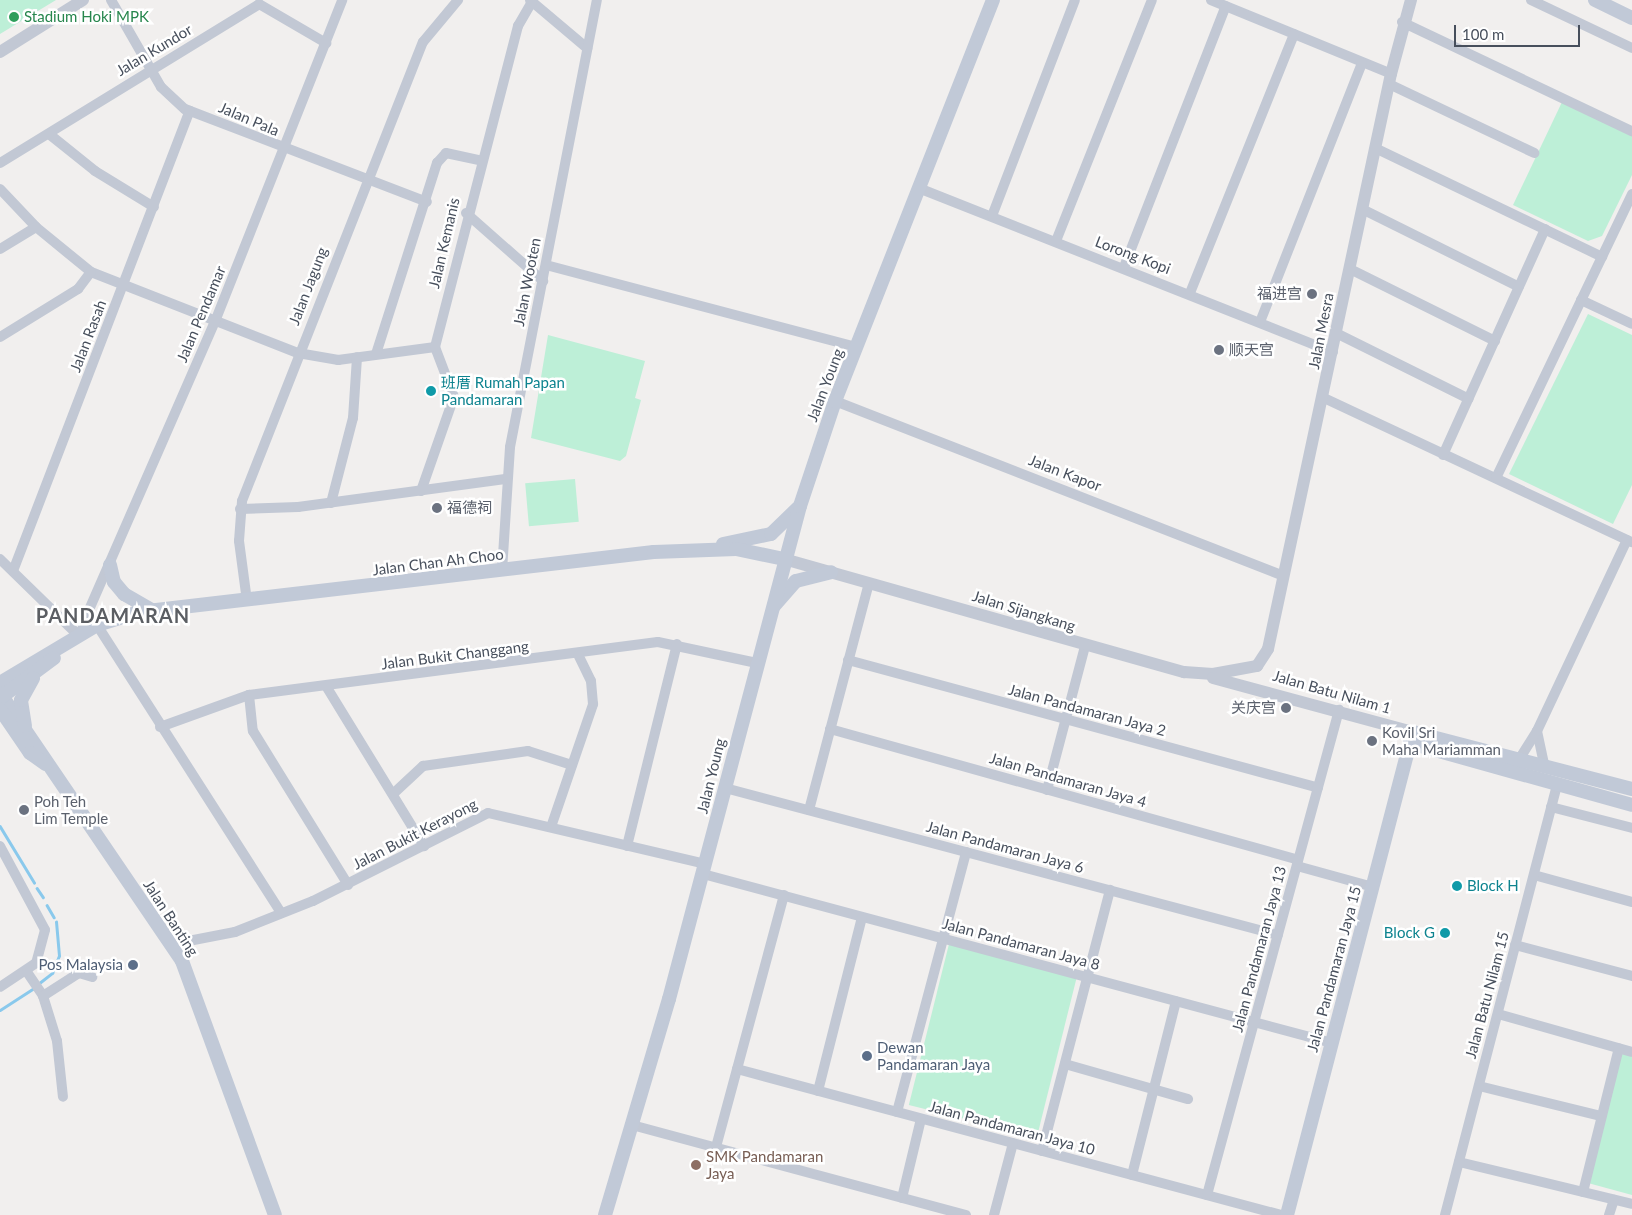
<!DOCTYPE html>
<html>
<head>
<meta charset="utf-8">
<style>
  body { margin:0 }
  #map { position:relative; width:1632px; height:1215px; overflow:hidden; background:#f1efee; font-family:Lato,"Noto Sans SC",sans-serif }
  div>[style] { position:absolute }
  .green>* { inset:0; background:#bdefd7; transform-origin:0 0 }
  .stream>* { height:2.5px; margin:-1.25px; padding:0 1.25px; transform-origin:1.25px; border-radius:1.25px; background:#8ac9ec }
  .minor>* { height:10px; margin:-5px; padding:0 5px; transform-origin:5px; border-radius:5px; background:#c2c8d4 }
  .tertiary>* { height:12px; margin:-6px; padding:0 6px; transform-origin:6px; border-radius:6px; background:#c2c8d4 }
  .secondary>* { height:14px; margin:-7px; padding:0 7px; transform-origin:7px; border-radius:7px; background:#c1c9d7 }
  .dots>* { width:14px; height:14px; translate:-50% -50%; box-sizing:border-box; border:2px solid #fff; border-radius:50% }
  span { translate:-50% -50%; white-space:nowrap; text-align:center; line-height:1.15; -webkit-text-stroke:5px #fff; paint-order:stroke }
  .leisure-label { font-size:15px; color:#27864d }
  .left { translate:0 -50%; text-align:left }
  .street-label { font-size:15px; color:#474f5c }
  .worship-label { font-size:15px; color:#5b616d }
  .right { translate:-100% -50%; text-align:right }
  .culture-label { font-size:15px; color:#0d838f }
  .service-label { font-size:15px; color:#4e5e75 }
  .education-label { font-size:15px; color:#785e54 }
  .district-label { font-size:20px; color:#5b5e63; font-weight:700; letter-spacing:1px }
  .scale { position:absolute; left:1454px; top:25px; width:126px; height:22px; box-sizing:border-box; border:2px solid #474f5c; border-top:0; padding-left:6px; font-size:15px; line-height:18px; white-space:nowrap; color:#474f5c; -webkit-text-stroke:4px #fff; paint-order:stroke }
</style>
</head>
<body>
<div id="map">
  <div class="green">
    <i style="clip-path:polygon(0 0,56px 0,0 34px)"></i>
    <i style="clip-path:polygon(1562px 102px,1632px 135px,1632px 175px,1602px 236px,1588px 241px,1513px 205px)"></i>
    <i style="clip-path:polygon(1588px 314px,1632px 335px,1632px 485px,1613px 524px,1509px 474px)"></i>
    <i style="clip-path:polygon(548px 335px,645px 361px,635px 398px,641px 400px,626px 456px,620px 461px,531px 438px)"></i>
    <i style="left:575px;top:479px;width:43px;height:50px;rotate:85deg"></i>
    <i style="left:949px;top:944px;width:132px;height:166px;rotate:14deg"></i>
    <i style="clip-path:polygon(1620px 1052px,1632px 1055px,1632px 1195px,1588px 1183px)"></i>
  </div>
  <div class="stream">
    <i style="left:0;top:826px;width:66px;rotate:58.7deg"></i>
    <i style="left:37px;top:888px;width:11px;rotate:56deg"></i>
    <i style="left:47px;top:905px;width:14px;rotate:60deg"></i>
    <i style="left:38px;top:984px;width:18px;rotate:-38deg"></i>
    <i style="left:52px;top:973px;width:18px;rotate:-68deg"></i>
    <i style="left:59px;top:956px;width:34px;rotate:-95deg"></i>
    <i style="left:0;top:1010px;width:40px;rotate:-32.9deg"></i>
  </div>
  <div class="minor">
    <i style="left:111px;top:0;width:100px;rotate:60.1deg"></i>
    <i style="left:161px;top:87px;width:33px;rotate:43deg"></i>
    <i style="left:185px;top:109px;width:259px;rotate:21deg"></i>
    <i style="left:530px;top:0;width:75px;rotate:40.1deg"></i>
    <i style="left:1211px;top:0;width:195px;rotate:22.3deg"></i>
    <i style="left:1531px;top:0;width:112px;rotate:25.4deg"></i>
    <i style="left:1402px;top:22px;width:255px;rotate:25.4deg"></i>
    <i style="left:1389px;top:84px;width:161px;rotate:25.4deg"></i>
    <i style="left:49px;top:134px;width:59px;rotate:38.8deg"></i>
    <i style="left:95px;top:171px;width:69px;rotate:31.4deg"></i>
    <i style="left:1375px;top:148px;width:252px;rotate:25.6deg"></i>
    <i style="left:0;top:163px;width:304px;rotate:-31.5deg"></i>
    <i style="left:259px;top:4px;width:78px;rotate:30.2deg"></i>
    <i style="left:0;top:189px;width:52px;rotate:46.5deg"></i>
    <i style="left:36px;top:227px;width:71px;rotate:39.3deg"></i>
    <i style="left:91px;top:272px;width:222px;rotate:21.4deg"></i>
    <i style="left:298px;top:353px;width:41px;rotate:9.9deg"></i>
    <i style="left:338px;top:360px;width:98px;rotate:-7.6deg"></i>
    <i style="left:921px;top:189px;width:443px;rotate:21.6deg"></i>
    <i style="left:1362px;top:209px;width:175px;rotate:26.4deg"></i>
    <i style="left:466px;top:213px;width:103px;rotate:41.4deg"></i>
    <i style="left:992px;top:216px;width:231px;rotate:-69deg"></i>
    <i style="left:1056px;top:241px;width:259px;rotate:-68.3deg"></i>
    <i style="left:0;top:249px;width:42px;rotate:-31.4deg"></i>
    <i style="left:546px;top:265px;width:322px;rotate:14.8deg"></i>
    <i style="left:1124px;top:267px;width:280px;rotate:-68.7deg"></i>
    <i style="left:1350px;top:269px;width:162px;rotate:26.4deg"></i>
    <i style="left:1190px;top:293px;width:279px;rotate:-68.1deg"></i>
    <i style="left:1581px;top:300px;width:56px;rotate:25.2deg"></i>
    <i style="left:1260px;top:322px;width:278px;rotate:-68.5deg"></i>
    <i style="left:1336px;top:333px;width:148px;rotate:26.4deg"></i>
    <i style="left:0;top:337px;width:92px;rotate:-31.6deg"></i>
    <i style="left:78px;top:289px;width:21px;rotate:-53deg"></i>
    <i style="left:376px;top:354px;width:201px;rotate:-72.3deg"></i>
    <i style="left:437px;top:163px;width:13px;rotate:-48deg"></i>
    <i style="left:446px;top:153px;width:35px;rotate:12deg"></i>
    <i style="left:1324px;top:398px;width:340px;rotate:25.1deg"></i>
    <i style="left:835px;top:401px;width:481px;rotate:21.3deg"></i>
    <i style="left:1443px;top:455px;width:248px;rotate:-65.7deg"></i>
    <i style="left:1496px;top:478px;width:315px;rotate:-64.4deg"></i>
    <i style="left:421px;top:491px;width:100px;rotate:-70.7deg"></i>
    <i style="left:454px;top:397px;width:53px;rotate:-110.8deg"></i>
    <i style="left:435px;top:347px;width:332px;rotate:-75.5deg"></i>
    <i style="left:518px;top:26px;width:28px;rotate:-60deg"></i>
    <i style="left:331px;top:503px;width:88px;rotate:-75.5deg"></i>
    <i style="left:353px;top:418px;width:61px;rotate:-86.2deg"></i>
    <i style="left:240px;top:509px;width:58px;rotate:-2deg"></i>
    <i style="left:298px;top:507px;width:209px;rotate:-7.7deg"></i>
    <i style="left:0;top:559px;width:109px;rotate:44.3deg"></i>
    <i style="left:78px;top:635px;width:345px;rotate:-66.4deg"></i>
    <i style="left:216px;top:319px;width:343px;rotate:-68.4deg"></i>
    <i style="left:13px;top:571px;width:493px;rotate:-69deg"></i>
    <i style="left:502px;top:571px;width:124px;rotate:-86.3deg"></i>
    <i style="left:510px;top:447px;width:455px;rotate:-79deg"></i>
    <i style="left:247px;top:601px;width:61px;rotate:-97.6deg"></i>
    <i style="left:239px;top:541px;width:40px;rotate:-85.7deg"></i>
    <i style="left:242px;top:501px;width:493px;rotate:-68.5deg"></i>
    <i style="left:423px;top:42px;width:55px;rotate:-50.2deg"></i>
    <i style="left:97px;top:625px;width:342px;rotate:57.4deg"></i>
    <i style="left:848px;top:660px;width:487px;rotate:15.2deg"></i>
    <i style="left:326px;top:686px;width:188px;rotate:58.5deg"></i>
    <i style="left:249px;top:695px;width:36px;rotate:84deg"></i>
    <i style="left:253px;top:731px;width:181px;rotate:58.3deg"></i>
    <i style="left:160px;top:727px;width:95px;rotate:-19.8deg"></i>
    <i style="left:249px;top:695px;width:412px;rotate:-7.4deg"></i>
    <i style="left:658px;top:642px;width:101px;rotate:12deg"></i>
    <i style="left:830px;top:729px;width:486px;rotate:15.6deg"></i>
    <i style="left:1537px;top:731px;width:35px;rotate:78deg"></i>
    <i style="left:1520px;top:758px;width:32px;rotate:-58deg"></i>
    <i style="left:1537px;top:731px;width:211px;rotate:-64.8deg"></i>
    <i style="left:725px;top:788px;width:572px;rotate:14.89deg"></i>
    <i style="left:1047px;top:790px;width:149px;rotate:-75.2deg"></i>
    <i style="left:394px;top:793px;width:40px;rotate:-43deg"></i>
    <i style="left:423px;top:766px;width:106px;rotate:-8.1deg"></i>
    <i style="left:528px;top:751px;width:46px;rotate:17.7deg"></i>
    <i style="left:1551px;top:807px;width:84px;rotate:14.5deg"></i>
    <i style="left:809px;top:810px;width:235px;rotate:-75.2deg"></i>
    <i style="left:551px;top:827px;width:130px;rotate:-71.1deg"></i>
    <i style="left:593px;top:704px;width:23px;rotate:-95deg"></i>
    <i style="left:591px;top:681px;width:28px;rotate:-116deg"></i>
    <i style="left:0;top:846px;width:95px;rotate:61.8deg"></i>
    <i style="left:45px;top:930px;width:34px;rotate:105deg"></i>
    <i style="left:36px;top:963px;width:43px;rotate:146.3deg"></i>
    <i style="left:627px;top:846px;width:208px;rotate:-76.1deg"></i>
    <i style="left:1297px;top:866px;width:79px;rotate:15.4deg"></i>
    <i style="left:703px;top:874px;width:651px;rotate:15.04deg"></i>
    <i style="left:1534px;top:875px;width:102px;rotate:15.4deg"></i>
    <i style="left:173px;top:944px;width:63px;rotate:-11deg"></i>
    <i style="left:235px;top:932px;width:84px;rotate:-21.7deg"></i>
    <i style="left:313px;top:901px;width:196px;rotate:-26.7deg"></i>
    <i style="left:488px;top:813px;width:223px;rotate:13.2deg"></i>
    <i style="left:1515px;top:945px;width:121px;rotate:14.8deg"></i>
    <i style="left:27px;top:972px;width:29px;rotate:56deg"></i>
    <i style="left:43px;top:996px;width:47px;rotate:72.7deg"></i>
    <i style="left:57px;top:1041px;width:56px;rotate:83.9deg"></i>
    <i style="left:43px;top:996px;width:43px;rotate:-32.6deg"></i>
    <i style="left:79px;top:973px;width:14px;rotate:17deg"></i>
    <i style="left:1498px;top:1014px;width:139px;rotate:15.8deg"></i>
    <i style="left:1065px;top:1064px;width:128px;rotate:15.9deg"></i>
    <i style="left:737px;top:1069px;width:563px;rotate:15.02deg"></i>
    <i style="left:1479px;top:1086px;width:126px;rotate:13.8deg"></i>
    <i style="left:818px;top:1091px;width:179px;rotate:-75.8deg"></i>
    <i style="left:897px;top:1112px;width:269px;rotate:-75.1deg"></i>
    <i style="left:632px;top:1125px;width:346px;rotate:15.1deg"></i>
    <i style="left:716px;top:1147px;width:261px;rotate:-74.9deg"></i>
    <i style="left:1042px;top:1151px;width:270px;rotate:-75.4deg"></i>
    <i style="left:1459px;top:1162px;width:178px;rotate:13.6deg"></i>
    <i style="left:1132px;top:1175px;width:179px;rotate:-75.8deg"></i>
    <i style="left:1583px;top:1192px;width:148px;rotate:-76deg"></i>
    <i style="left:1207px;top:1195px;width:503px;rotate:-74.77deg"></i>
    <i style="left:902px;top:1198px;width:81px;rotate:-76.5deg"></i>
    <i style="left:994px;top:1215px;width:74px;rotate:-75.2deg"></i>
    <i style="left:1445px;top:1215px;width:445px;rotate:-75.4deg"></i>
    <i style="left:1609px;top:1215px;width:16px;rotate:-72deg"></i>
  </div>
  <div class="tertiary">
    <i style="left:0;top:52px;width:98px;rotate:-32.1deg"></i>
    <i style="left:784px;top:559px;width:416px;rotate:15.8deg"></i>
    <i style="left:1184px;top:672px;width:29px;rotate:4deg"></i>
    <i style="left:1213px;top:674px;width:45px;rotate:-10.3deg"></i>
    <i style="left:1257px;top:666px;width:20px;rotate:-57deg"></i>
    <i style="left:1268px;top:649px;width:588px;rotate:-77.93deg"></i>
    <i style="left:1391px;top:74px;width:77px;rotate:-74.9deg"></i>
    <i style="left:1213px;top:678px;width:207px;rotate:15.1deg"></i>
  </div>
  <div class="secondary">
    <i style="left:1595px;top:0;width:41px;rotate:25.9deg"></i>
    <i style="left:723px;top:544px;width:49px;rotate:-11.8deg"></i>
    <i style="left:771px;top:534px;width:37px;rotate:-44deg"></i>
    <i style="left:110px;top:565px;width:17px;rotate:77deg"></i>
    <i style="left:114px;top:582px;width:16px;rotate:50deg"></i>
    <i style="left:124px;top:594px;width:32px;rotate:30deg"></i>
    <i style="left:774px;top:606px;width:33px;rotate:-49deg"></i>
    <i style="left:796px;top:581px;width:36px;rotate:-14deg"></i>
    <i style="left:0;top:683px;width:113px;rotate:-30.9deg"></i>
    <i style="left:97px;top:625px;width:44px;rotate:-17.2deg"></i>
    <i style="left:139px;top:612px;width:518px;rotate:-6.65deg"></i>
    <i style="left:654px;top:552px;width:82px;rotate:-2.1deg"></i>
    <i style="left:736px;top:549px;width:49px;rotate:11.8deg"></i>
    <i style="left:0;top:693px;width:324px;rotate:55.8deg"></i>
    <i style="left:182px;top:961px;width:270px;rotate:69.9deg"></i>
    <i style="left:0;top:698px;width:67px;rotate:-36.5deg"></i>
    <i style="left:0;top:709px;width:53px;rotate:55.7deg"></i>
    <i style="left:30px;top:753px;width:19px;rotate:35deg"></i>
    <i style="left:25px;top:726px;width:26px;rotate:-99deg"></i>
    <i style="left:21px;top:700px;width:25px;rotate:-61deg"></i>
    <i style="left:1410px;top:743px;width:230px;rotate:15.6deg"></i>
    <i style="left:605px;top:1215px;width:225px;rotate:-73.5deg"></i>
    <i style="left:669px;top:999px;width:510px;rotate:-75.12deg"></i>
    <i style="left:800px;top:506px;width:111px;rotate:-71.6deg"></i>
    <i style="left:835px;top:401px;width:431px;rotate:-68.5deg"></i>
    <i style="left:1287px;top:1215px;width:499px;rotate:-75.4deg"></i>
    <i style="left:1413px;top:732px;width:226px;rotate:14.6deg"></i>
  </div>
  <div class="dots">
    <i style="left:14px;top:17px;background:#2e9e5b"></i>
    <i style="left:1312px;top:294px;background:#6b7280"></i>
    <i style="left:1219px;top:350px;background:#6b7280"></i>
    <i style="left:431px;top:391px;background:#0f9aa8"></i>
    <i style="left:437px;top:508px;background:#6b7280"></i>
    <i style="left:1286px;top:708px;background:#6b7280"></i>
    <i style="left:1372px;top:741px;background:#6b7280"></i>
    <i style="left:24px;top:810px;background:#6b7280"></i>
    <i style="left:1457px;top:886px;background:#0f9aa8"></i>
    <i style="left:1445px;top:933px;background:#0f9aa8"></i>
    <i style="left:133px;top:965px;background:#5c6f8a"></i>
    <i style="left:867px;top:1056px;background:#5c6f8a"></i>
    <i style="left:696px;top:1165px;background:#8d6e63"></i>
  </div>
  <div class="leisure-label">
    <span class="left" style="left:24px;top:17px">Stadium Hoki MPK</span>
  </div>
  <div class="street-label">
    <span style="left:154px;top:50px;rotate:-31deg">Jalan Kundor</span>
    <span style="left:249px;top:119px;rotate:23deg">Jalan Pala</span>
    <span style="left:444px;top:243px;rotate:-77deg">Jalan Kemanis</span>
    <span style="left:1133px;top:255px;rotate:21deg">Lorong Kopi</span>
    <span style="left:527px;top:282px;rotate:-79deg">Jalan Wooten</span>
    <span style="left:308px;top:286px;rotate:-69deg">Jalan Jagung</span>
    <span style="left:201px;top:314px;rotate:-67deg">Jalan Pendamar</span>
    <span style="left:1321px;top:331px;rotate:-79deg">Jalan Mesra</span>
    <span style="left:88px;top:336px;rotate:-69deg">Jalan Rasah</span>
    <span style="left:825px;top:385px;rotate:-69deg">Jalan Young</span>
    <span style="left:1065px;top:473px;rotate:21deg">Jalan Kapor</span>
    <span style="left:438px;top:562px;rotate:-7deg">Jalan Chan Ah Choo</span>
    <span style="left:1024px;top:611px;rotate:17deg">Jalan Sijangkang</span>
    <span style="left:455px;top:655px;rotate:-7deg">Jalan Bukit Changgang</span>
    <span style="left:1332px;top:692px;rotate:16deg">Jalan Batu Nilam 1</span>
    <span style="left:1087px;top:710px;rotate:15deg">Jalan Pandamaran Jaya 2</span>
    <span style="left:711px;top:776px;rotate:-76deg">Jalan Young</span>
    <span style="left:1068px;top:780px;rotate:16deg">Jalan Pandamaran Jaya 4</span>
    <span style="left:415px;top:834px;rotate:-27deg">Jalan Bukit Kerayong</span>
    <span style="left:1005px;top:847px;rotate:15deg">Jalan Pandamaran Jaya 6</span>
    <span style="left:171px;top:918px;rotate:57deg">Jalan Banting</span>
    <span style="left:1021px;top:944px;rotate:15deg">Jalan Pandamaran Jaya 8</span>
    <span style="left:1259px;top:949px;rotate:-75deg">Jalan Pandamaran Jaya 13</span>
    <span style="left:1334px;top:969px;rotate:-75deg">Jalan Pandamaran Jaya 15</span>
    <span style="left:1487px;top:995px;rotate:-75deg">Jalan Batu Nilam 15</span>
    <span style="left:1012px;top:1128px;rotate:15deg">Jalan Pandamaran Jaya 10</span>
  </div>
  <div class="worship-label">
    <span class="right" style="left:1302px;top:294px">福进宫</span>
    <span class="left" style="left:1229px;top:350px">顺天宫</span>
    <span class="left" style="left:447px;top:508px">福德祠</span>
    <span class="right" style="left:1276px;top:708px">关庆宫</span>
    <span class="left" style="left:1382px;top:741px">Kovil Sri<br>Maha Mariamman</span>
    <span class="left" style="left:34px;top:810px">Poh Teh<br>Lim Temple</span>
  </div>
  <div class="culture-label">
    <span class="left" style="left:441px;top:391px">班厝 Rumah Papan<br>Pandamaran</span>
    <span class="left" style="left:1467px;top:886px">Block H</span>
    <span class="right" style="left:1435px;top:933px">Block G</span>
  </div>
  <div class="service-label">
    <span class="right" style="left:123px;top:965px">Pos Malaysia</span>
    <span class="left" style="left:877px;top:1056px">Dewan<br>Pandamaran Jaya</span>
  </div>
  <div class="education-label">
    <span class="left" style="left:706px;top:1165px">SMK Pandamaran<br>Jaya</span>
  </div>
  <div class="district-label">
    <span style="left:113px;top:615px">PANDAMARAN</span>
  </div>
  <div class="scale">100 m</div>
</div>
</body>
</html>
